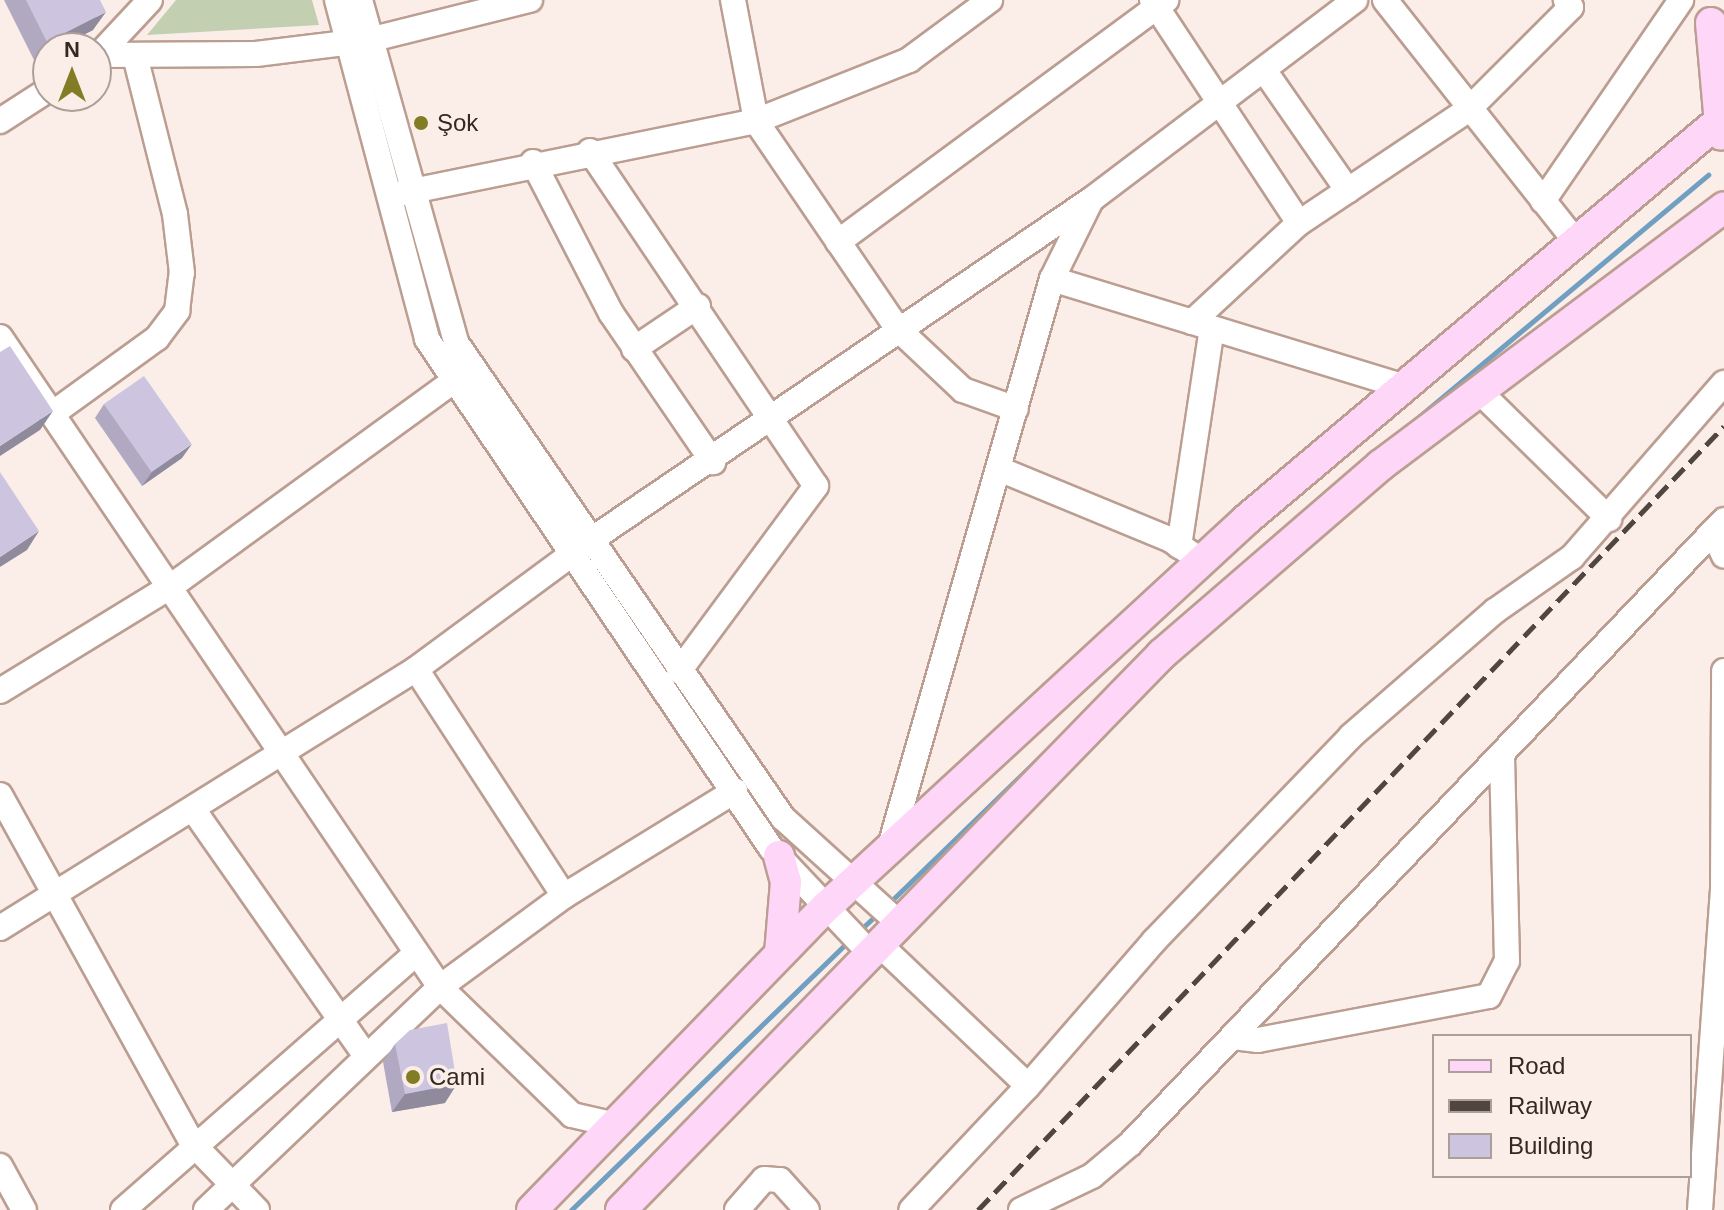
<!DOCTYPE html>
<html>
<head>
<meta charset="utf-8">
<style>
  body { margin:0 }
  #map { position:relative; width:1724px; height:1210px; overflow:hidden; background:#fbeee9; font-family:Helvetica,sans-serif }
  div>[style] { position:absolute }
  .green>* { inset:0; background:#c2cfb0 }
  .stream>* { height:5px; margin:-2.5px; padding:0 2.5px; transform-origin:2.5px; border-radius:2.5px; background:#719fc1 }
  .roads { filter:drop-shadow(2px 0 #bb9e91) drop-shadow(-2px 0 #bb9e91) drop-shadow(0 2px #bb9e91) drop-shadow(0 -2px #bb9e91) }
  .minor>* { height:24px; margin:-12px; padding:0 12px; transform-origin:12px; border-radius:12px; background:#fff }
  .major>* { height:30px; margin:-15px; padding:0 15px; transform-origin:15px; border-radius:15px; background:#fed6f8 }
  .rail>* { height:5px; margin-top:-2.5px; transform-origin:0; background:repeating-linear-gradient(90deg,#514540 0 16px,transparent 0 24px) }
  .wall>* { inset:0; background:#b0a9c1 }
  .shaded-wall>* { inset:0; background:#908a9d }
  .building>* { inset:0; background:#cdc5e0; transform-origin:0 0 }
  .dots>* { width:22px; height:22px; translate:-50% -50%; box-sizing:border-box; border:4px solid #fbeee9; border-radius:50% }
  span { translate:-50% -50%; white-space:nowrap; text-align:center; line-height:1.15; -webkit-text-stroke:7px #fbeee9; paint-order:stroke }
  .poi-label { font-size:24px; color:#342823 }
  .left { translate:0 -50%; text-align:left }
  .legend { position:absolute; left:1432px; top:1034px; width:260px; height:144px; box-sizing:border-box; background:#fbeee9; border:2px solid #ab9f9a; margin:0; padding:10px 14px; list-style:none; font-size:24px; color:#342823 }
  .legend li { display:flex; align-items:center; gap:16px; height:40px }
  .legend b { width:40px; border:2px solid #ab9f9a }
  .north { position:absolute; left:32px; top:32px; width:80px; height:80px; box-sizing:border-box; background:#fbeee9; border:2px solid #ab9f9a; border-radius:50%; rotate:0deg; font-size:22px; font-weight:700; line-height:32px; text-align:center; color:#342823 }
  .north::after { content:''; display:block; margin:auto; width:28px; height:36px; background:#827d24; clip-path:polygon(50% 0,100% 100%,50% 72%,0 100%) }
</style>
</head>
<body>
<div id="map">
  <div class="green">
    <i style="clip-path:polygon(176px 0,312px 0,319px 25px,147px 35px)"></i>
  </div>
  <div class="stream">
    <i style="left:1403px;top:430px;width:398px;rotate:-39.9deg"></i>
    <i style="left:888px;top:904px;width:234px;rotate:-44.1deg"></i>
    <i style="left:859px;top:931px;width:26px;rotate:-43deg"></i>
    <i style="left:571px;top:1210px;width:387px;rotate:-44.1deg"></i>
  </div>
  <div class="roads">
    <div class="minor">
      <i style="left:337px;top:0;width:351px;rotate:75.1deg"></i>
      <i style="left:427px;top:339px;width:614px;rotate:55.95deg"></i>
      <i style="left:771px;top:848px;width:146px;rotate:46.7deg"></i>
      <i style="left:360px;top:0;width:357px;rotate:74.3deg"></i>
      <i style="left:457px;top:344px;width:575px;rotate:55.48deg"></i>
      <i style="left:783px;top:818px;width:158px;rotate:42.2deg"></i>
      <i style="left:733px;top:0;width:123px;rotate:79.2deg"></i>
      <i style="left:756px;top:121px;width:252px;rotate:55.7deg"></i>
      <i style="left:898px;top:329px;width:89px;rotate:43.2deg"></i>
      <i style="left:963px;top:390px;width:56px;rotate:19.7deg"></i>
      <i style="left:1152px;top:0;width:267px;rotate:56.6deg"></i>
      <i style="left:1385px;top:0;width:307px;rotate:51.7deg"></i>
      <i style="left:369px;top:40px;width:166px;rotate:-14deg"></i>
      <i style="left:100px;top:55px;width:156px;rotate:-0.4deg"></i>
      <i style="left:256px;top:54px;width:91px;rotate:-7deg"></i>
      <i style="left:96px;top:58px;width:79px;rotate:-47deg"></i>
      <i style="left:1264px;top:70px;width:147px;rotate:55.2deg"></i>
      <i style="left:0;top:121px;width:57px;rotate:-32.9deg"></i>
      <i style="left:590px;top:151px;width:404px;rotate:56deg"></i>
      <i style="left:816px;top:486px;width:230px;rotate:126.5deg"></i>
      <i style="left:533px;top:162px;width:170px;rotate:62.7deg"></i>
      <i style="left:611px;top:313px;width:181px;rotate:55.6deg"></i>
      <i style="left:397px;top:194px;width:366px;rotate:-11.5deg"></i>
      <i style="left:756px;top:121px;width:165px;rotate:-21.7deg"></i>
      <i style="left:909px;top:60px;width:101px;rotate:-36.5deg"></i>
      <i style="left:1543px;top:201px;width:244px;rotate:-55.5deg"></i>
      <i style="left:838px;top:242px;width:408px;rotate:-36.4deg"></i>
      <i style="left:1052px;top:279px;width:370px;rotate:17deg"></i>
      <i style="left:1192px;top:322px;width:146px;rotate:-42.8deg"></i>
      <i style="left:1299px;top:223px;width:205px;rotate:-33.8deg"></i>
      <i style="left:1469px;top:109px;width:144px;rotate:-45deg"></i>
      <i style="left:1571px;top:7px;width:9px;rotate:-126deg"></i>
      <i style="left:0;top:337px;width:785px;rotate:55.91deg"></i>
      <i style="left:440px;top:987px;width:184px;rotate:44.1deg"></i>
      <i style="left:572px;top:1115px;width:45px;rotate:12.8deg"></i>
      <i style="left:634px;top:349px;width:77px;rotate:-33.9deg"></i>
      <i style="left:1483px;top:395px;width:177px;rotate:44.5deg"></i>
      <i style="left:52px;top:414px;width:130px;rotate:-35.9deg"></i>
      <i style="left:157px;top:338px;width:34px;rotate:-53deg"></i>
      <i style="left:177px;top:311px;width:38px;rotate:-83deg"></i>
      <i style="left:182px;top:273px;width:59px;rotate:-96.8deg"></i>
      <i style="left:175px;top:214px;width:159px;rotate:-104.2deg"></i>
      <i style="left:999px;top:469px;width:186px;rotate:22.4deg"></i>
      <i style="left:1171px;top:540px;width:37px;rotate:34deg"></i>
      <i style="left:1713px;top:532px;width:26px;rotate:65deg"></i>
      <i style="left:1179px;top:546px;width:220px;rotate:-81.4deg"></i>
      <i style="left:416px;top:669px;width:271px;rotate:56.9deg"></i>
      <i style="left:0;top:691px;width:199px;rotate:-31.5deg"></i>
      <i style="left:170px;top:587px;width:349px;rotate:-36deg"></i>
      <i style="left:0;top:795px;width:399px;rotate:61.1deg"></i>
      <i style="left:193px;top:1144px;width:92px;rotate:45.9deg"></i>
      <i style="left:195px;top:812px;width:294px;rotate:55deg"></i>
      <i style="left:889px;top:850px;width:594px;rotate:-74.07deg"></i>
      <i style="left:1052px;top:279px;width:86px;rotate:-63.7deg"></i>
      <i style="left:0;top:928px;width:490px;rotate:-31.9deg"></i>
      <i style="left:416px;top:669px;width:217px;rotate:-36.4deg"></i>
      <i style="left:591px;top:540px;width:606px;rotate:-34.24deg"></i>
      <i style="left:1092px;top:199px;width:330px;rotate:-37.1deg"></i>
      <i style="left:880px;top:945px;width:204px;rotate:43.6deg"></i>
      <i style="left:1028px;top:1086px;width:170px;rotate:133.3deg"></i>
      <i style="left:1233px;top:1037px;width:25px;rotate:7deg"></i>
      <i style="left:1258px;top:1040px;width:235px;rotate:-10.8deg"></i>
      <i style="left:1489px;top:996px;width:39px;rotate:-63deg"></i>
      <i style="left:1507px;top:961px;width:207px;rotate:-91.4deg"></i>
      <i style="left:1028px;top:1086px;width:192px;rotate:-49deg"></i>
      <i style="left:1154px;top:941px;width:284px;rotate:-46.1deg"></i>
      <i style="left:1351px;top:736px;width:191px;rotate:-41deg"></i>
      <i style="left:1495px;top:611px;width:94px;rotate:-35deg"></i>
      <i style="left:1572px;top:557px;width:231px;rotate:-48.9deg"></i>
      <i style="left:0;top:1166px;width:50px;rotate:61.4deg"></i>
      <i style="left:123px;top:1210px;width:390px;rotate:-41.2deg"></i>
      <i style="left:206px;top:1210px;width:323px;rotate:-43.6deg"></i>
      <i style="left:440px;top:987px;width:154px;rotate:-36.3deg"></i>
      <i style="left:564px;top:896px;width:201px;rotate:-31.6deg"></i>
      <i style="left:737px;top:1210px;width:41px;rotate:-48.9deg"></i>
      <i style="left:764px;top:1179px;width:16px;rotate:4deg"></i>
      <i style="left:780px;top:1180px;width:40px;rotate:48deg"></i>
      <i style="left:1021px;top:1210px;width:79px;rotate:-25.6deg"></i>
      <i style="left:1092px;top:1176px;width:51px;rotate:-40.2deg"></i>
      <i style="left:1131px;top:1143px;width:860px;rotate:-46.41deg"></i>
      <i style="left:1700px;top:1210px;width:325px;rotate:-85.9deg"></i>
      <i style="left:1723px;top:886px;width:215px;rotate:-89.7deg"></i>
    </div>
    <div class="major">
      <i style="left:1711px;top:23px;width:112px;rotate:84.9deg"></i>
      <i style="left:779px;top:856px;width:27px;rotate:75deg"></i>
      <i style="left:786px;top:882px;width:71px;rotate:94.8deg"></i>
      <i style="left:532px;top:1210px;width:422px;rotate:-45.9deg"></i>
      <i style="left:826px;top:907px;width:573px;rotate:-42.66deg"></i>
      <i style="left:1247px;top:519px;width:624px;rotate:-40.12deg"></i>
      <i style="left:621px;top:1210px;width:776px;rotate:-45.78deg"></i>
      <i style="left:1162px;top:654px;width:289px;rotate:-40.8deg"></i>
      <i style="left:1381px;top:465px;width:429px;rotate:-36.9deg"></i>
    </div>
  </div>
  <div class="rail">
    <i style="left:978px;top:1210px;width:1082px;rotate:-46.42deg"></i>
  </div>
  <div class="wall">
    <i style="clip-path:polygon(4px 0,100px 0,93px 30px,58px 48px,48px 48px,48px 53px,34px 60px)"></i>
    <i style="clip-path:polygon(104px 404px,182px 458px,142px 486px,95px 418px)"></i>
    <i style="clip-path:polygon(395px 1044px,445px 1103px,392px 1112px,383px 1062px)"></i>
  </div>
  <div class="shaded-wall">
    <i style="clip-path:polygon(106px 12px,93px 30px,58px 48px,48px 48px,48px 53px,34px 60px,47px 42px)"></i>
    <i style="clip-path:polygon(53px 411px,40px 430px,0 456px,0 446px)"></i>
    <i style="clip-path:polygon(192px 444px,182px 458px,142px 486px,152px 472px)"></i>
    <i style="clip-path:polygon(39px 531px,27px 550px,0 567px,0 557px)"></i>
    <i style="clip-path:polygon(457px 1084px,445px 1103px,392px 1112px,405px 1094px)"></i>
  </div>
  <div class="building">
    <i style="clip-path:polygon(26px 0,100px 0,106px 12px,47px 42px)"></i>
    <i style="clip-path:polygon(10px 346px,53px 411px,0 446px,0 352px)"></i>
    <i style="left:144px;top:376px;width:83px;height:49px;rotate:55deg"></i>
    <i style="clip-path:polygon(0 472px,39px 531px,0 557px)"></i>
    <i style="clip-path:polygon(447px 1023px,457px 1084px,405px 1094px,395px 1044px,410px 1030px)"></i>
  </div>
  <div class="dots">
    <i style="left:421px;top:123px;background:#827d24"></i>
    <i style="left:413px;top:1077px;background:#827d24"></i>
  </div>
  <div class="poi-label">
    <span class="left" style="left:437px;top:123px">Şok</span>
    <span class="left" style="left:429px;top:1077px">Cami</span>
  </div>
  <ul class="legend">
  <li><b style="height:10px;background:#fed6f8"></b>Road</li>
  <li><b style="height:10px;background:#514540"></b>Railway</li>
  <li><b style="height:22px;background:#cdc5e0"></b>Building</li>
  </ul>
  <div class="north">N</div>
</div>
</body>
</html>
